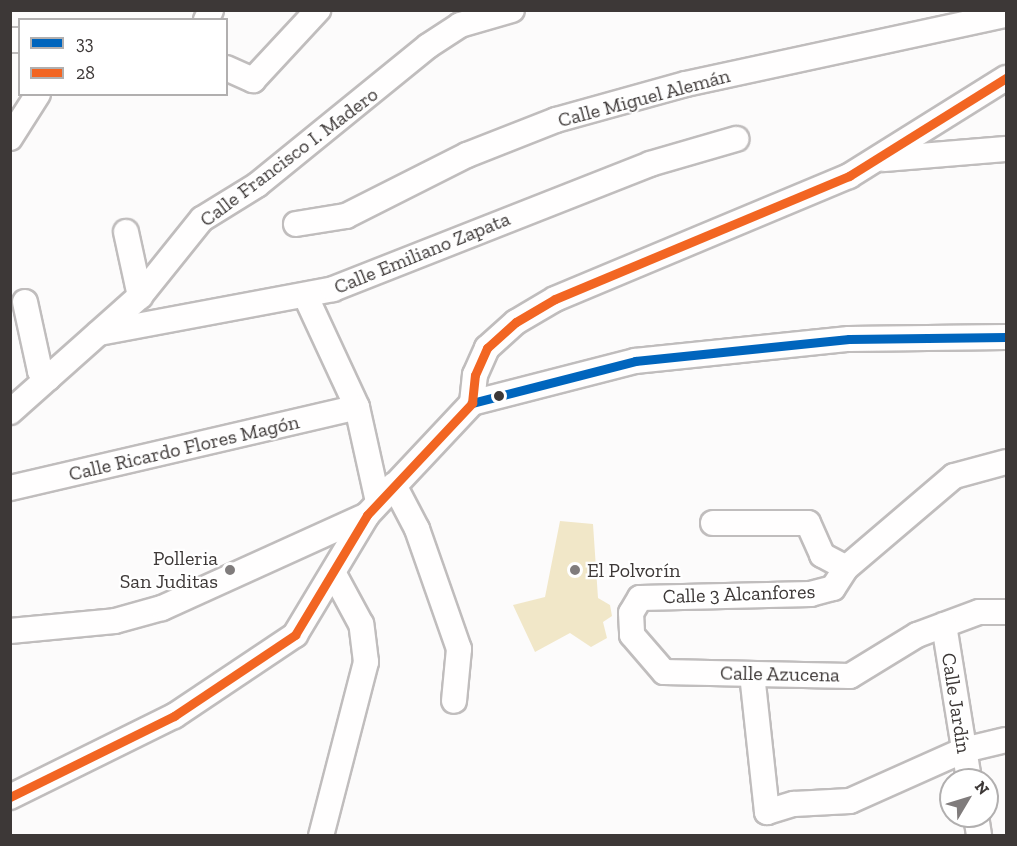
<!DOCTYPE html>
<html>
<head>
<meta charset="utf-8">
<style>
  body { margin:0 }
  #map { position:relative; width:1017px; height:846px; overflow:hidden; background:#fcfbfb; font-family:"Zilla Slab",serif }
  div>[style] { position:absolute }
  .green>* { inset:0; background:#f1e7c8 }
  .roads { filter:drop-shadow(2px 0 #c0bdbd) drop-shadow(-2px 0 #c0bdbd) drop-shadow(0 2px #c0bdbd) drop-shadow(0 -2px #c0bdbd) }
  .minor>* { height:24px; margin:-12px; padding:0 12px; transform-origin:12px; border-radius:12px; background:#fffefe }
  .bus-1>* { height:9px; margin:-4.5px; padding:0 4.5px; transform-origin:4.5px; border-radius:4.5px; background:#0065bd }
  .bus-2>* { height:9px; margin:-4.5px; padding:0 4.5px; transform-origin:4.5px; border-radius:4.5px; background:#f26522 }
  .dots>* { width:16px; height:16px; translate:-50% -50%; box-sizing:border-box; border:3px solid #fff; border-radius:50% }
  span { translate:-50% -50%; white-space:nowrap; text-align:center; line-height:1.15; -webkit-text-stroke:4.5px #fff; paint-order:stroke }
  .street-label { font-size:20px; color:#3d3837 }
  .poi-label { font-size:20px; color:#3d3837 }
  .right { translate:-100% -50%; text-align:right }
  .left { translate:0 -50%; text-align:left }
  .frame { position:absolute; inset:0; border:12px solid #3d3837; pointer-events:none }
  .legend { position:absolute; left:18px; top:18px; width:210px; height:78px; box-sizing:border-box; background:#fff; border:2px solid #b1afaf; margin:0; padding:8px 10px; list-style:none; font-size:18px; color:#3d3837 }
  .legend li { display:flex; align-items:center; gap:12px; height:30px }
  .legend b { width:30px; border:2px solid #b1afaf }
  .north { position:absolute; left:939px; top:768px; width:60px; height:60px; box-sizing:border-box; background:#fff; border:2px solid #b1afaf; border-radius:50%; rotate:52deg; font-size:16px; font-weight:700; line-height:24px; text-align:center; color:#3d3837 }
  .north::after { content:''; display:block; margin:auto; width:21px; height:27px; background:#807c7c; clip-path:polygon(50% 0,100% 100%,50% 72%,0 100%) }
</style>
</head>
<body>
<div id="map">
  <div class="green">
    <i style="clip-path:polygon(560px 521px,593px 524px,598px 598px,610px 605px,612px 616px,603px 622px,607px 638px,591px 647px,570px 633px,535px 652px,513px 605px,545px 597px)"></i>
  </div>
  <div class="roads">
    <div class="minor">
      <i style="left:206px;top:20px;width:11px;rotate:-63deg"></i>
      <i style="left:10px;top:40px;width:10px"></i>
      <i style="left:226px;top:68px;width:30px;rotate:24deg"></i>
      <i style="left:253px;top:80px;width:96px;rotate:-47.1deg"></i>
      <i style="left:10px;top:138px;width:52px;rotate:-57.5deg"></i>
      <i style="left:884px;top:159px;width:122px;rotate:-4.7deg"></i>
      <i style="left:296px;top:224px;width:51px;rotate:-9.1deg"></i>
      <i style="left:346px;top:216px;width:136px;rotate:-26.8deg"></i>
      <i style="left:467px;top:155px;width:96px;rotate:-21.5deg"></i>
      <i style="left:556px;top:120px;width:135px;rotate:-15.5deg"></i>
      <i style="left:686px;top:84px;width:327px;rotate:-12.2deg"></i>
      <i style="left:126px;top:232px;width:66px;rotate:77.7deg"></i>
      <i style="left:306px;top:297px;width:121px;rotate:65.1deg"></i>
      <i style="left:357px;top:407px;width:97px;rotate:77.5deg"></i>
      <i style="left:25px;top:302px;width:71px;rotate:77.7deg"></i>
      <i style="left:40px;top:371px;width:11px;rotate:41deg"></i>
      <i style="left:99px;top:333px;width:238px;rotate:-10.6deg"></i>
      <i style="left:333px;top:289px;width:341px;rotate:-21.5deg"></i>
      <i style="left:650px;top:164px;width:90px;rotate:-16.2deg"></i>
      <i style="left:472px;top:403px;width:168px;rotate:-14.4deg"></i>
      <i style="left:635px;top:361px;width:215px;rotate:-5.9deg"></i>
      <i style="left:849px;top:339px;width:157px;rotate:-0.7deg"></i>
      <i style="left:10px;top:412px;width:174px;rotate:-41.7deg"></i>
      <i style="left:140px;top:296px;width:99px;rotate:-51.2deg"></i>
      <i style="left:202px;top:219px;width:65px;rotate:-31.7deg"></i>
      <i style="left:257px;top:185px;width:220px;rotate:-39.1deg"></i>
      <i style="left:428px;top:46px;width:38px;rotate:-33deg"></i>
      <i style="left:460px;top:25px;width:54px;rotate:-16.1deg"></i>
      <i style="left:1006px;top:462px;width:54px;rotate:164.9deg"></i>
      <i style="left:954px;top:476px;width:142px;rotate:139.6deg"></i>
      <i style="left:846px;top:568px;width:24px;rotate:123deg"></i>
      <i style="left:833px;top:588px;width:23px;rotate:165deg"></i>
      <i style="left:811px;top:594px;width:171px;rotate:178.7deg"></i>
      <i style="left:640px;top:598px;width:17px;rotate:121deg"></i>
      <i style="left:631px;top:613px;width:22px;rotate:87deg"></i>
      <i style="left:632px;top:635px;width:49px;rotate:49.1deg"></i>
      <i style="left:664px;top:672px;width:186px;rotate:1.2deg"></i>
      <i style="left:850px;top:676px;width:79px;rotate:-31.5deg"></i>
      <i style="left:917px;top:635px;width:66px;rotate:-20.4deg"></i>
      <i style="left:979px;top:612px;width:27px"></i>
      <i style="left:394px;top:485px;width:50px;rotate:62.4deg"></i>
      <i style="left:417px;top:529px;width:127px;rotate:70.7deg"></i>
      <i style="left:459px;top:649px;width:52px;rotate:95.5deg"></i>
      <i style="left:10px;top:488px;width:356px;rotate:-13.1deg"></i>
      <i style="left:713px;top:523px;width:95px"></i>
      <i style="left:808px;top:523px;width:35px;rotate:66deg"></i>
      <i style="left:822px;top:555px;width:27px;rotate:28deg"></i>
      <i style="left:944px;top:625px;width:157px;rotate:80.8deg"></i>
      <i style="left:10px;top:631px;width:105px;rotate:-5.4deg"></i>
      <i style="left:115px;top:621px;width:49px;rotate:-15.5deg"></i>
      <i style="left:162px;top:608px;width:225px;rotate:-24.4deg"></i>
      <i style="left:752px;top:674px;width:139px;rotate:83.8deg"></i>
      <i style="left:767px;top:812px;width:28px;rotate:-17deg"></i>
      <i style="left:794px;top:804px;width:56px;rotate:-3.1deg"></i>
      <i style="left:850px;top:801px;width:125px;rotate:-24.1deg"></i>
      <i style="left:964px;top:750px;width:43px;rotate:-13.4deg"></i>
      <i style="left:10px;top:797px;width:183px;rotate:-26.3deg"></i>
      <i style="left:174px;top:716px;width:146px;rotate:-33.8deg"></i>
      <i style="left:295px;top:635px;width:140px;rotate:-59deg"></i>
      <i style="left:367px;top:515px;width:154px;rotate:-46.8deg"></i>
      <i style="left:472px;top:403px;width:28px;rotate:-84deg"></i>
      <i style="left:475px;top:375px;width:30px;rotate:-66deg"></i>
      <i style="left:487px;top:348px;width:39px;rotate:-42deg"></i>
      <i style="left:516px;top:322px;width:45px;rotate:-30.5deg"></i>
      <i style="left:555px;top:299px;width:319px;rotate:-22.7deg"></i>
      <i style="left:849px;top:176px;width:185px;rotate:-32deg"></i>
      <i style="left:976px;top:816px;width:20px;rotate:81deg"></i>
      <i style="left:321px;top:836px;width:180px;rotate:-75.5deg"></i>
      <i style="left:366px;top:662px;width:38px;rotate:-97deg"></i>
      <i style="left:361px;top:624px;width:55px;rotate:-118.4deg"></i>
    </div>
  </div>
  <div class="bus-1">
    <i style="left:472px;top:403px;width:168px;rotate:-14.4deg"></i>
    <i style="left:635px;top:361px;width:215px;rotate:-5.9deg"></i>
    <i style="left:849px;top:339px;width:157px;rotate:-0.7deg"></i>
  </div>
  <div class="bus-2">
    <i style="left:10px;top:797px;width:183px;rotate:-26.3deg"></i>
    <i style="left:174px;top:716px;width:146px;rotate:-33.8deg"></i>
    <i style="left:295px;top:635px;width:140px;rotate:-59deg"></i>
    <i style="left:367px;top:515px;width:154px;rotate:-46.8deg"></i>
    <i style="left:472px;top:403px;width:28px;rotate:-84deg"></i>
    <i style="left:475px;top:375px;width:30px;rotate:-66deg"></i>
    <i style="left:487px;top:348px;width:39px;rotate:-42deg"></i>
    <i style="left:516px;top:322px;width:45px;rotate:-30.5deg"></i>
    <i style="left:555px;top:299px;width:319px;rotate:-22.7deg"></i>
    <i style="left:849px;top:176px;width:185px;rotate:-32deg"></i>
  </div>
  <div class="dots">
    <i style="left:499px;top:396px;background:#3d3837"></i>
    <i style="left:230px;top:570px;background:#807c7c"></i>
    <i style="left:575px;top:570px;background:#807c7c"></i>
  </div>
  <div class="street-label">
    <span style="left:644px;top:98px;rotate:-15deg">Calle Miguel Alemán</span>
    <span style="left:289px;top:157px;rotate:-37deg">Calle Francisco I. Madero</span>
    <span style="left:422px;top:253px;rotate:-22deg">Calle Emiliano Zapata</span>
    <span style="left:184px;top:448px;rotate:-13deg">Calle Ricardo Flores Magón</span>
    <span style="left:739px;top:594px;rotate:-2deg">Calle 3 Alcanfores</span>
    <span style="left:780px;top:674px;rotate:1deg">Calle Azucena</span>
    <span style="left:956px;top:703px;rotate:81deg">Calle Jardín</span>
  </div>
  <div class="poi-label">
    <span class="right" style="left:218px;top:570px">Polleria<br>San Juditas</span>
    <span class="left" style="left:587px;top:570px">El Polvorín</span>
  </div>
  <div class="frame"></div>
  <ul class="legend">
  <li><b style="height:8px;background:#0065bd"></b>33</li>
  <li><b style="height:8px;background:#f26522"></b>28</li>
  </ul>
  <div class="north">N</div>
</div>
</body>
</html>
